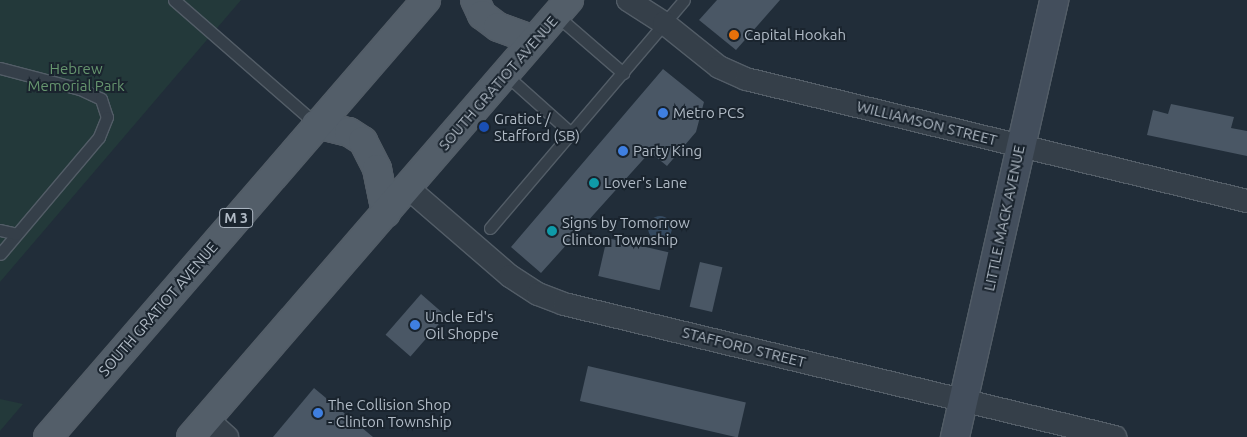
<!DOCTYPE html>
<html>
<head>
<meta charset="utf-8">
<style>
  body { margin:0 }
  #map { position:relative; width:1247px; height:437px; overflow:hidden; background:#212d39; font-family:Ubuntu,sans-serif }
  div>[style] { position:absolute }
  .green>* { inset:0; background:#23393a }
  .water>* { inset:0; background:#354a60 }
  .round { border-radius:50% }
  .building>* { inset:0; background:#4a5765; transform-origin:0 0 }
  .roads { filter:drop-shadow(1px 0 #535d67) drop-shadow(-1px 0 #535d67) drop-shadow(0 1px #535d67) drop-shadow(0 -1px #535d67) }
  .lane>* { height:11px; margin:-5.5px; padding:0 5.5px; transform-origin:5.5px; border-radius:5.5px; background:#353f49 }
  .street>* { height:22px; margin:-11px; padding:0 11px; transform-origin:11px; border-radius:11px; background:#353f49 }
  .secondary>* { height:28px; margin:-14px; padding:0 14px; transform-origin:14px; border-radius:14px; background:#434e5c }
  .primary>* { height:28px; margin:-14px; padding:0 14px; transform-origin:14px; border-radius:14px; background:#535e69 }
  .dots>* { width:14px; height:14px; translate:-50% -50%; box-sizing:border-box; border:2px solid #1a242e; border-radius:50% }
  span { translate:-50% -50%; white-space:nowrap; text-align:center; line-height:1.15; -webkit-text-stroke:4px #1a242e; paint-order:stroke }
  .shield-label span { padding:1px 4px; background:#1a242e; border:1px solid; border-radius:4px; -webkit-text-stroke-width:0 }
  .shield-label { font-size:14px; color:#b0bac5; font-weight:700 }
  .poi-label { font-size:15px; color:#b0bac5 }
  .left { translate:0 -50%; text-align:left }
  .park-label { font-size:15px; color:#67966f }
  .street-label { font-size:15px; color:#b0bac5 }
</style>
</head>
<body>
<div id="map">
  <div class="green">
    <i style="clip-path:polygon(0 0,241px 0,0 282px)"></i>
    <i style="clip-path:polygon(0 399px,23px 404px,0 431px)"></i>
  </div>
  <div class="water">
    <i class="round" style="left:648px;top:216px;width:24px;height:24px"></i>
  </div>
  <div class="building">
    <i style="clip-path:polygon(717px 0,780px 0,736px 50px,699px 20px)"></i>
    <i style="clip-path:polygon(663px 69px,704px 102px,696px 132px,667px 166px,650px 152px,541px 273px,511px 247px)"></i>
    <i style="clip-path:polygon(1171px 104px,1234px 117px,1231px 128px,1247px 131px,1247px 156px,1147px 135px,1153px 110px,1168px 114px)"></i>
    <i style="left:607px;top:238px;width:63px;height:39px;rotate:13deg"></i>
    <i style="left:700px;top:262px;width:23px;height:46px;rotate:13deg"></i>
    <i style="left:421px;top:294px;width:33px;height:54px;rotate:41deg"></i>
    <i style="left:588px;top:366px;width:162px;height:36px;rotate:13deg"></i>
    <i style="clip-path:polygon(314px 388px,373px 437px,273px 437px)"></i>
  </div>
  <div class="roads">
    <div class="lane">
      <i style="left:174px;top:0;width:189px;rotate:41.1deg"></i>
      <i style="left:556px;top:15px;width:89px;rotate:40.9deg"></i>
      <i style="left:0;top:68px;width:83px;rotate:14.7deg"></i>
      <i style="left:80px;top:89px;width:23px;rotate:25deg"></i>
      <i style="left:101px;top:99px;width:19px;rotate:72deg"></i>
      <i style="left:107px;top:117px;width:22px;rotate:112deg"></i>
      <i style="left:99px;top:137px;width:153px;rotate:130.2deg"></i>
      <i style="left:505px;top:74px;width:90px;rotate:41.8deg"></i>
      <i style="left:490px;top:228px;width:299px;rotate:-49.6deg"></i>
      <i style="left:0;top:230px;width:17px;rotate:13deg"></i>
    </div>
    <div class="street">
      <i style="left:628px;top:0;width:43px;rotate:32.6deg"></i>
      <i style="left:664px;top:23px;width:70px;rotate:38.7deg"></i>
      <i style="left:719px;top:67px;width:30px;rotate:24deg"></i>
      <i style="left:746px;top:79px;width:516px;rotate:13.69deg"></i>
      <i style="left:408px;top:188px;width:135px;rotate:40.8deg"></i>
      <i style="left:510px;top:276px;width:33px;rotate:33deg"></i>
      <i style="left:538px;top:294px;width:28px;rotate:21deg"></i>
      <i style="left:564px;top:304px;width:567px;rotate:13.57deg"></i>
      <i style="left:207px;top:419px;width:27px;rotate:42deg"></i>
    </div>
    <div class="secondary">
      <i style="left:955px;top:437px;width:448px;rotate:-77.2deg"></i>
    </div>
    <div class="primary">
      <i style="left:475px;top:0;width:17px;rotate:65deg"></i>
      <i style="left:482px;top:15px;width:20px;rotate:37deg"></i>
      <i style="left:498px;top:27px;width:38px;rotate:20deg"></i>
      <i style="left:316px;top:124px;width:34px;rotate:14deg"></i>
      <i style="left:349px;top:132px;width:17px;rotate:33deg"></i>
      <i style="left:363px;top:141px;width:31px;rotate:63deg"></i>
      <i style="left:377px;top:169px;width:45px;rotate:78.4deg"></i>
      <i style="left:48px;top:437px;width:578px;rotate:-49.14deg"></i>
      <i style="left:191px;top:437px;width:578px;rotate:-49.14deg"></i>
    </div>
  </div>
  <div class="dots">
    <i style="left:734px;top:35px;background:#e8710a"></i>
    <i style="left:663px;top:113px;background:#3f7fe0"></i>
    <i style="left:484px;top:127px;background:#1a4fb4"></i>
    <i style="left:623px;top:151px;background:#3f7fe0"></i>
    <i style="left:594px;top:183px;background:#0f9aa8"></i>
    <i style="left:552px;top:231px;background:#0f9aa8"></i>
    <i style="left:415px;top:325px;background:#3f7fe0"></i>
    <i style="left:318px;top:413px;background:#3f7fe0"></i>
  </div>
  <div class="shield-label">
    <span style="left:236px;top:218px">M 3</span>
  </div>
  <div class="poi-label">
    <span class="left" style="left:744px;top:35px">Capital Hookah</span>
    <span class="left" style="left:673px;top:113px">Metro PCS</span>
    <span class="left" style="left:494px;top:127px">Gratiot /<br>Stafford (SB)</span>
    <span class="left" style="left:633px;top:151px">Party King</span>
    <span class="left" style="left:604px;top:183px">Lover's Lane</span>
    <span class="left" style="left:562px;top:231px">Signs by Tomorrow<br>Clinton Township</span>
    <span class="left" style="left:425px;top:325px">Uncle Ed's<br>Oil Shoppe</span>
    <span class="left" style="left:328px;top:413px">The Collision Shop<br>- Clinton Township</span>
  </div>
  <div class="park-label">
    <span style="left:76px;top:77px">Hebrew<br>Memorial Park</span>
  </div>
  <div class="street-label">
    <span style="left:498px;top:83px;rotate:-49deg">SOUTH GRATIOT AVENUE</span>
    <span style="left:927px;top:123px;rotate:14deg">WILLIAMSON STREET</span>
    <span style="left:1004px;top:218px;rotate:-78deg">LITTLE MACK AVENUE</span>
    <span style="left:158px;top:309px;rotate:-49deg">SOUTH GRATIOT AVENUE</span>
    <span style="left:744px;top:347px;rotate:14deg">STAFFORD STREET</span>
  </div>
</div>
</body>
</html>
